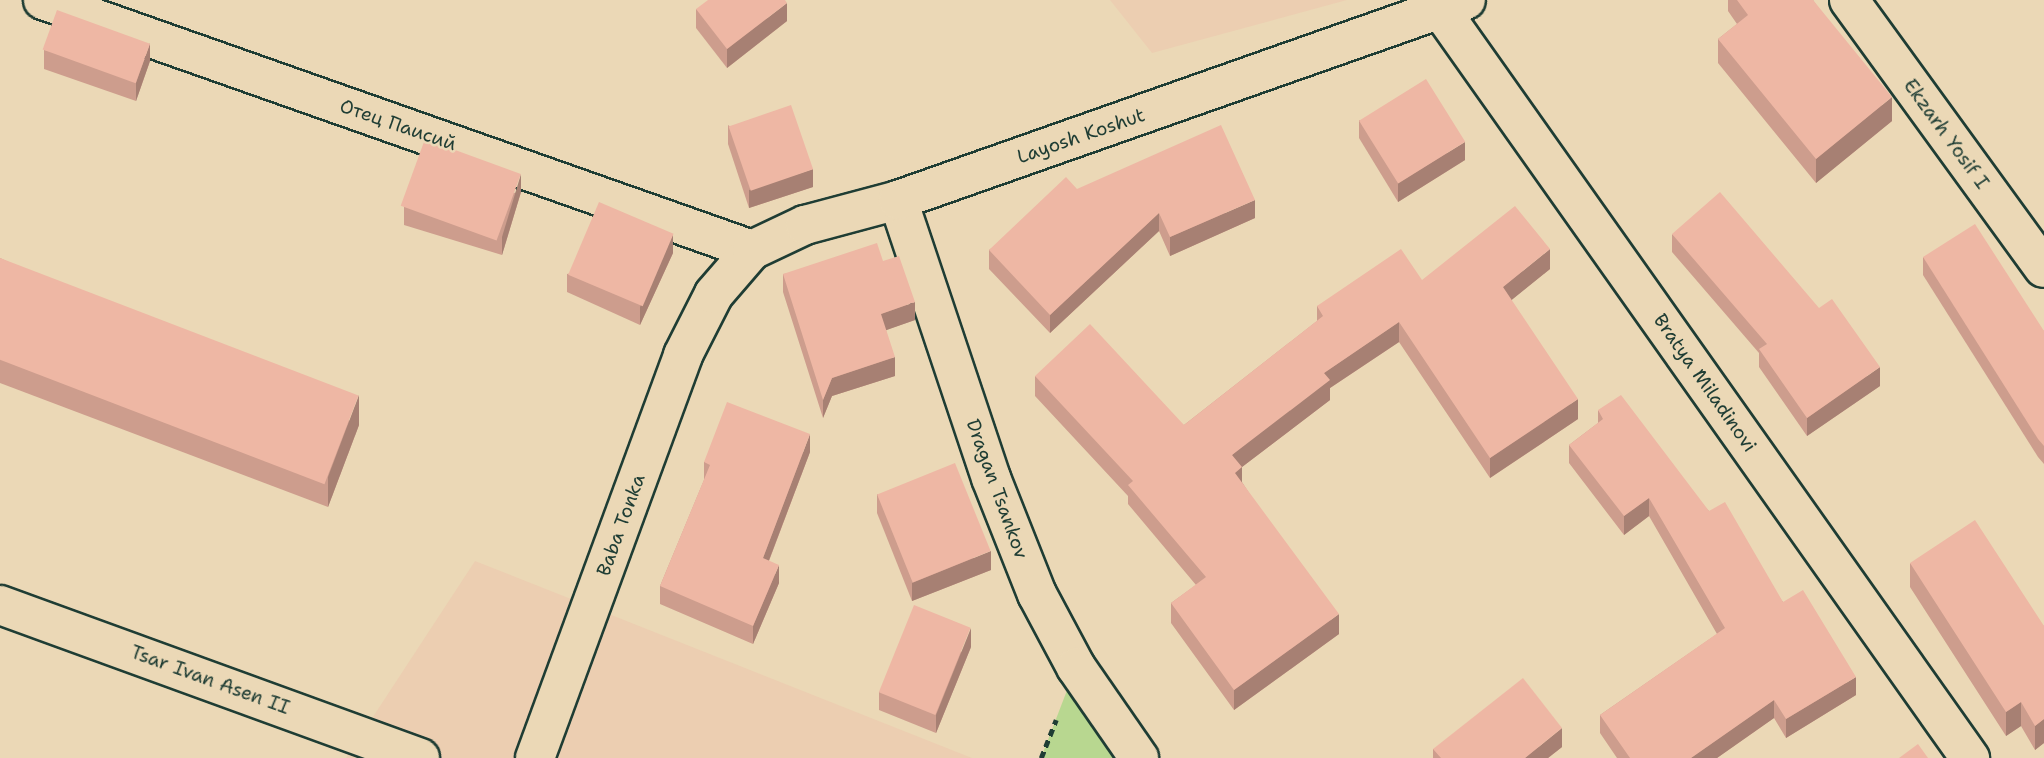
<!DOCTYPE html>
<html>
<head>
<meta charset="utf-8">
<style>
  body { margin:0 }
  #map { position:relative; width:2044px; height:758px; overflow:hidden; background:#ebd8b6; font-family:"Shantell Sans",sans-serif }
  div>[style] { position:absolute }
  .built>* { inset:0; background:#ecceb1 }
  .green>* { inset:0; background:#b8d790 }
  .path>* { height:4.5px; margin-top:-2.25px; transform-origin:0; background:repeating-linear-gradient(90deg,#1f3d34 0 7px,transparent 0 12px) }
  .roads { filter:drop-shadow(2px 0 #1f3d34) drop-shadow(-2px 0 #1f3d34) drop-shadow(0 2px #1f3d34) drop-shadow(0 -2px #1f3d34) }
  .minor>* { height:38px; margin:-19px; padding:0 19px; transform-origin:19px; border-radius:19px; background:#ebd8b6 }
  .tertiary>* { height:38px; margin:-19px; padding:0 19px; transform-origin:19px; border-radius:19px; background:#ebd8b6 }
  .wall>* { inset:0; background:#cd9d8d }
  .shaded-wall>* { inset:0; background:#a78073 }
  .building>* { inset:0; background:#eeb7a4; transform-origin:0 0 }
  span { translate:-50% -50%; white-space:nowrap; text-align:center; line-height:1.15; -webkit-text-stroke:5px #ebd8b6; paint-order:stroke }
  .street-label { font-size:19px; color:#1f3d34 }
</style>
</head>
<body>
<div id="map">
  <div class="built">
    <i style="clip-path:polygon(1110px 0,1347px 0,1152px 53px)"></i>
    <i style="clip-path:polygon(475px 561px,972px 758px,346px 758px)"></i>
  </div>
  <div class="green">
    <i style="clip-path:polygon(1076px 667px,1139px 758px,1041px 758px)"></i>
  </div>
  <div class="path">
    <i style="left:1041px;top:758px;width:41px;rotate:-68.5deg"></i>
  </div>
  <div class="roads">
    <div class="minor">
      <i style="left:43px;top:0;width:752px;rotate:19.42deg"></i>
      <i style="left:1440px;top:9px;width:918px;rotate:54.72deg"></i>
      <i style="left:898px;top:200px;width:293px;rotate:71.5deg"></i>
      <i style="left:991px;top:478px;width:125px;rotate:68.4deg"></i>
      <i style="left:1037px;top:594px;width:83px;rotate:61.9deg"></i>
      <i style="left:1076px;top:667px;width:111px;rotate:55.3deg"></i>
      <i style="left:0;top:605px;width:447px;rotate:20deg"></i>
      <i style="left:535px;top:758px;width:429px;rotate:-69.8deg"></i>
      <i style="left:683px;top:355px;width:68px;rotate:-63.1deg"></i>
      <i style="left:714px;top:294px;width:58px;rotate:-49.2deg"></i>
      <i style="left:752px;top:250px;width:59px;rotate:-25.3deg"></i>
      <i style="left:805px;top:225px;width:96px;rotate:-15deg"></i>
      <i style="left:898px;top:200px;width:602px;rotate:-19.4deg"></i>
    </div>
    <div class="tertiary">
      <i style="left:1849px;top:0;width:331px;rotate:54deg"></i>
    </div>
  </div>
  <div class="wall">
    <i style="clip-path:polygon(1728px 0,1813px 0,1892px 121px,1816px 183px,1718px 63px,1718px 39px,1737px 24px,1728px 11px)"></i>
    <i style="clip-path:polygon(696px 9px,787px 21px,727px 68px,696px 28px)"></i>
    <i style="clip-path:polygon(44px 50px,150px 61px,136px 101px,44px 69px)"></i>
    <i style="clip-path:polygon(1359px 120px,1465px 160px,1398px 202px,1359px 138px)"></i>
    <i style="clip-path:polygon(728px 125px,813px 187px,749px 208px,728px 144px)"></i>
    <i style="clip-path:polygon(1077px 189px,1255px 218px,1170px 256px,1159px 231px,1050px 333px,989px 269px,989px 250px)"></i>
    <i style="clip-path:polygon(521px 192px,502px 255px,404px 225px,404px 207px)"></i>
    <i style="clip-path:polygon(1672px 234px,1880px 386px,1807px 436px,1759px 367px,1759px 353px,1672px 252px)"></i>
    <i style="clip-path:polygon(673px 253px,640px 325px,567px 292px,567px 274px)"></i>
    <i style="clip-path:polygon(1923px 257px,2044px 331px,2044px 464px,2038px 457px,1923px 275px)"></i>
    <i style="clip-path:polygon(0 258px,359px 425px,328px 507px,0 383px)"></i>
    <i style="clip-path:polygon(883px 261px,915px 320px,886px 330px,895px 376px,832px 396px,823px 418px,783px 292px,783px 274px)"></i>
    <i style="clip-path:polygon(1550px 269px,1511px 300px,1578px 419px,1490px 478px,1399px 342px,1330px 388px,1330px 400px,1242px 467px,1242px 482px,1339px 634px,1234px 710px,1171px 623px,1171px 603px,1196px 585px,1128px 504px,1128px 496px,1035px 396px,1035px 376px,1184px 425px,1317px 321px,1317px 306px,1422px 280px)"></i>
    <i style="clip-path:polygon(1598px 410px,1709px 511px,1783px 602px,1856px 695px,1786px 738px,1774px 718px,1717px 758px,1617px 758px,1600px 733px,1600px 715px,1717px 634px,1649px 516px,1624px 535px,1569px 463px,1569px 445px,1598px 423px)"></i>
    <i style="clip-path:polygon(810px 452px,769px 561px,779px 583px,753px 644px,660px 604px,660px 586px,704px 480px,704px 462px)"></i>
    <i style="clip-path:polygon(877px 494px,991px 570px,912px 601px,877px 513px)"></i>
    <i style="clip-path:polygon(1910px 563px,2044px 626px,2044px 743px,2035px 750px,2021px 726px,2006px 736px,1910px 587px)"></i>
    <i style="clip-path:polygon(971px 647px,936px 733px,879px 710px,879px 692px)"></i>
    <i style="clip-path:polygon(1562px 747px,1548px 758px,1433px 758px,1433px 749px)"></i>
  </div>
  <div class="shaded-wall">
    <i style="clip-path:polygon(787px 3px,787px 21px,727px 68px,727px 49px)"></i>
    <i style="clip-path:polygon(150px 43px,150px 61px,136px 101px,136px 83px)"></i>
    <i style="clip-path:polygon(1892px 97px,1892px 121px,1816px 183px,1816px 159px)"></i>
    <i style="clip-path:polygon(1465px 142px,1465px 160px,1398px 202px,1398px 183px)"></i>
    <i style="clip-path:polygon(813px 169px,813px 187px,749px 208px,749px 190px)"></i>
    <i style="clip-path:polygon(521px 174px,521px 192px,502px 255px,502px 237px)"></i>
    <i style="clip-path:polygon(1255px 200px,1255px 218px,1170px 256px,1170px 237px)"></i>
    <i style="clip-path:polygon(1159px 213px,1159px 231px,1050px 333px,1050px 315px)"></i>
    <i style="clip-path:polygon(673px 234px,673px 253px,640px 325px,640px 307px)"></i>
    <i style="clip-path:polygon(1550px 249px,1550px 269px,1503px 307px,1503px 287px)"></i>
    <i style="clip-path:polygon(915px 302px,915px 320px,881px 332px,881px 314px)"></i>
    <i style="clip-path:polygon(1399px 322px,1399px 342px,1330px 388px,1330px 400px,1242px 467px,1242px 487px,1235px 492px,1232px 455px,1324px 373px)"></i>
    <i style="clip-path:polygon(895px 357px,895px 376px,832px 396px,823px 418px,823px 400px,832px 378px)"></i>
    <i style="clip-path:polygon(1880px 367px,1880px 386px,1807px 436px,1807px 418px)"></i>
    <i style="clip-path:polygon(359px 395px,359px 425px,328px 507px,328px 477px)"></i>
    <i style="clip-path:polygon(1578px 399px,1578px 419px,1490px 478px,1490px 458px)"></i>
    <i style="clip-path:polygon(810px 434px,810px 452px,763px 576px,763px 558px)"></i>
    <i style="clip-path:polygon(1649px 498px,1649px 516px,1624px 535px,1624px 516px)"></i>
    <i style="clip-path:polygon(991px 551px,991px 570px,912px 601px,912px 583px)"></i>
    <i style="clip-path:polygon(779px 565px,779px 583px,753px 644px,753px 626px)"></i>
    <i style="clip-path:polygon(1339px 614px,1339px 634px,1234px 710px,1234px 690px)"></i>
    <i style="clip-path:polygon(971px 628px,971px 647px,936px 733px,936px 715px)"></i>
    <i style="clip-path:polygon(1856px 677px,1856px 695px,1786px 738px,1786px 719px)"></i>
    <i style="clip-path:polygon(1774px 700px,1774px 718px,1717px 758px,1691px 758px)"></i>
    <i style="clip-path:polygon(2021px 702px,2021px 726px,2006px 736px,2006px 712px)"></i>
    <i style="clip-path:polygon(2044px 719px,2044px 743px,2035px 750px,2035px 726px)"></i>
    <i style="clip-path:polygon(1562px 728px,1562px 747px,1548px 758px,1525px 758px)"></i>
  </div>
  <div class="building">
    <i style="clip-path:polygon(708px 0,785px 0,787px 3px,727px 49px,696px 9px)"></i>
    <i style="clip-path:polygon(1737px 0,1813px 0,1892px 97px,1816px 159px,1718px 39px,1748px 15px)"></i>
    <i style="left:57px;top:10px;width:99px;height:42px;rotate:20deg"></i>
    <i style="left:1426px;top:79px;width:74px;height:79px;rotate:58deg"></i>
    <i style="left:791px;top:105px;width:68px;height:66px;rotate:71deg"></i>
    <i style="clip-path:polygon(1221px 125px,1255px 200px,1170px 237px,1159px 213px,1050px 315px,989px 250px,1066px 177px,1077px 189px)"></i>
    <i style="left:425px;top:139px;width:102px;height:71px;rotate:20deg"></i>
    <i style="clip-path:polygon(1720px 192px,1819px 308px,1832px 299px,1880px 367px,1807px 418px,1759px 349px,1767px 344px,1672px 234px)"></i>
    <i style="left:599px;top:202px;width:81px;height:79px;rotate:23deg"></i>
    <i style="clip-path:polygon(1515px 206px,1550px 249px,1503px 287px,1578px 399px,1490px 458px,1399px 322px,1324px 373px,1330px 380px,1232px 455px,1242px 467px,1235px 473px,1339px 614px,1234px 690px,1171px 603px,1206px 577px,1128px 485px,1133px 481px,1035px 376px,1090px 324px,1184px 425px,1323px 316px,1317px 306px,1401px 249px,1422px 280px)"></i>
    <i style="clip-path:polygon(1975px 224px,2044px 331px,2044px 446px,2038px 439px,1923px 257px)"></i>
    <i style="clip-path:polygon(877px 243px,883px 261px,899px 256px,915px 302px,881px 314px,895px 357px,832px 378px,823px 400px,783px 274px)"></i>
    <i style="left:0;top:258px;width:384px;height:95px;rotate:21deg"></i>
    <i style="clip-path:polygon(1621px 395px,1709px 511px,1725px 502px,1783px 602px,1803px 590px,1856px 677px,1786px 719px,1774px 700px,1691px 758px,1630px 758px,1600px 715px,1725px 628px,1649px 498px,1624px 516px,1569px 445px,1603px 419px,1598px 410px)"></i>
    <i style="clip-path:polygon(727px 402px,810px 434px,763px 558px,779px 565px,753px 626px,660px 586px,710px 465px,704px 462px)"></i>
    <i style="left:955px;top:463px;width:95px;height:84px;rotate:68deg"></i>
    <i style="clip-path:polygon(1975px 520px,2044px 626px,2044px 719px,2035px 726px,2021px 702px,2006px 712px,1910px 563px)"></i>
    <i style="left:914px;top:605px;width:61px;height:94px;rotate:22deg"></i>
    <i style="clip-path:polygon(1523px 678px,1562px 728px,1525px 758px,1441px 758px,1433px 749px)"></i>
    <i style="clip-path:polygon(1918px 744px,1928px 758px,1899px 758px)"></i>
  </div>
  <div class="street-label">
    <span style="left:398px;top:125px;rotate:19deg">Отец Паисий</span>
    <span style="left:1946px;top:134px;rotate:54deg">Ekzarh Yosif I</span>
    <span style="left:1081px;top:136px;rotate:-19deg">Layosh Koshut</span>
    <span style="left:1705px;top:383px;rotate:55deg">Bratya Miladinovi</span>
    <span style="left:997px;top:489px;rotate:70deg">Dragan Tsankov</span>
    <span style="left:621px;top:525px;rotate:-70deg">Baba Tonka</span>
    <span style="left:210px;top:680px;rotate:20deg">Tsar Ivan Asen II</span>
  </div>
</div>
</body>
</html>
